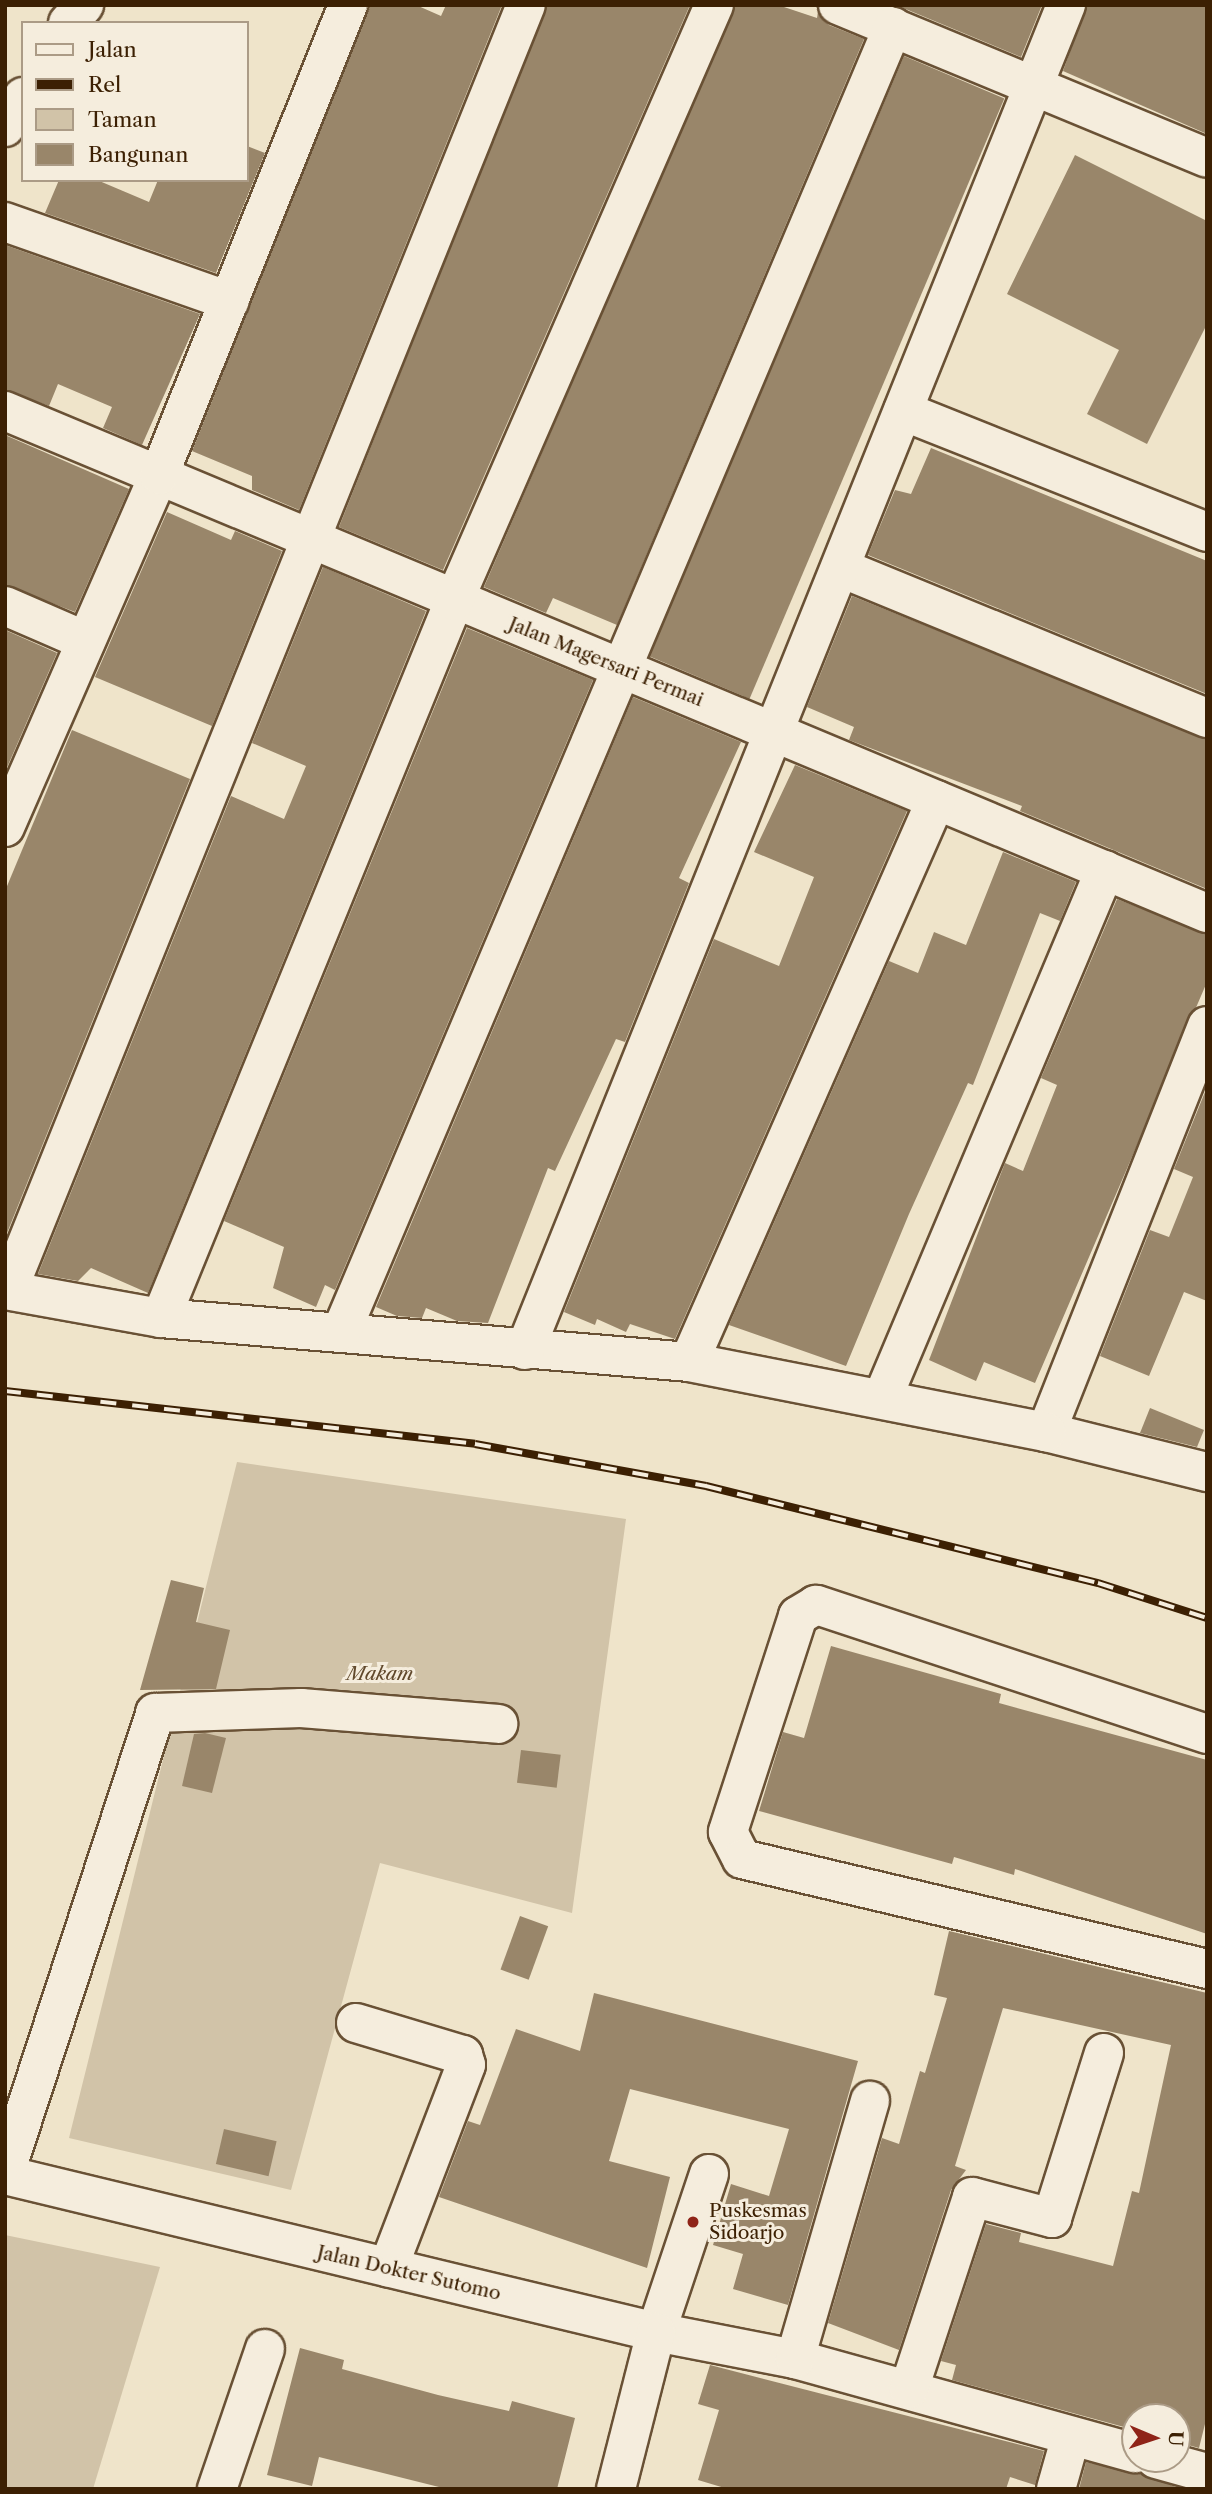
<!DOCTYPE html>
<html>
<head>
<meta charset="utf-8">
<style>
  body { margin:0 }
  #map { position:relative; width:1212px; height:2494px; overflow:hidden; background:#efe4ca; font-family:"Libre Caslon Text",serif }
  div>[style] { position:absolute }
  .green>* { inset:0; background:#d1c3a8 }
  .building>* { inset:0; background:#99866a; transform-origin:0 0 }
  .roads { filter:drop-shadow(2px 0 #695135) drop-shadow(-2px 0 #695135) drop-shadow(0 2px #695135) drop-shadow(0 -2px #695135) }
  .minor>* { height:38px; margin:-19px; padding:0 19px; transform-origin:19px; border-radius:19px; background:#f5eddd }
  .rail>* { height:8px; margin-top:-4px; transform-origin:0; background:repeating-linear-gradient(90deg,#f5eddd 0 16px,#3c2003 0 32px); box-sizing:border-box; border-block:2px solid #3c2003 }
  .dots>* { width:19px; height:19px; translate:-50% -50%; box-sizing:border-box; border:4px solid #f5eddd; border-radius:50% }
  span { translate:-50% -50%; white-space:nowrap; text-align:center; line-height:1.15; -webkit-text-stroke:6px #f5eddd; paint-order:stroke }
  .street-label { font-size:19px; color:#3c2003 }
  .park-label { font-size:19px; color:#61492c; font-style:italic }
  .poi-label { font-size:19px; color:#3c2003 }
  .left { translate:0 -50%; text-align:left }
  .frame { position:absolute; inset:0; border:7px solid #3c2003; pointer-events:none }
  .legend { position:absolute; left:21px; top:21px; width:228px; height:161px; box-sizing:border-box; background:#f5eddd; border:2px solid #ab9b86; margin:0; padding:9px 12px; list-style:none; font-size:21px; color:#3c2003 }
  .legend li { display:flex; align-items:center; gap:14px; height:35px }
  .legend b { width:35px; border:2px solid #ab9b86 }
  .north { position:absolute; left:1121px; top:2403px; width:70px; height:70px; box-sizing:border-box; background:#f5eddd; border:2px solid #ab9b86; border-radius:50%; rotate:92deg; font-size:19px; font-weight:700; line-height:28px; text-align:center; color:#3c2003 }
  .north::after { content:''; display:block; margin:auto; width:24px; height:32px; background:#8f2418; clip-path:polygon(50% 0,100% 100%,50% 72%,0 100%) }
</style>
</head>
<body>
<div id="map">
  <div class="green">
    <i style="clip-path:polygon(237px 1462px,626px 1519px,572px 1913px,380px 1863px,291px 2190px,69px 2138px)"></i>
    <i style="clip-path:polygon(5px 2235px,160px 2267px,93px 2489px,5px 2489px)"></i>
  </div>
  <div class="building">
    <i style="clip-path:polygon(369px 5px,416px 5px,441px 16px,446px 5px,502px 5px,299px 510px,252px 490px,252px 476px,192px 451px)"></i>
    <i style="clip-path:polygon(547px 5px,690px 5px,443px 570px,339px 527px)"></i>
    <i style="clip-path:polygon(735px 5px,778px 5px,817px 18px,818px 12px,829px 25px,864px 39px,617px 625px,553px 598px,546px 613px,484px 587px)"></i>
    <i style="clip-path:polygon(896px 5px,1042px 5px,1021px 57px)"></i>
    <i style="clip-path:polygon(1087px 5px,1207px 5px,1207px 134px,1063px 71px)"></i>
    <i style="left:904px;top:56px;width:109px;height:652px;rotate:23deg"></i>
    <i style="clip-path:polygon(247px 146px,265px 153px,216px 273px,45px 213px,59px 180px,97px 180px,149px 202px,158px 180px,247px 180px)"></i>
    <i style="clip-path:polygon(1075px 155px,1207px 221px,1207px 324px,1147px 444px,1087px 414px,1119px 350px,1007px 294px)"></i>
    <i style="clip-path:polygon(5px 245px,200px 314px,142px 445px,103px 428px,112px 407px,58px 384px,49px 406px,5px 390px)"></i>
    <i style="clip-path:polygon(5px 435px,129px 489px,75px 612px,5px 585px)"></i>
    <i style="clip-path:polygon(931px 448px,1207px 561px,1207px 694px,868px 555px,895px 490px,911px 494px)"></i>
    <i style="clip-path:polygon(167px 512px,231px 540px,235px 531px,282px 551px,212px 726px,95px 677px)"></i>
    <i style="clip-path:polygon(323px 567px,426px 611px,148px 1293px,91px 1268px,78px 1281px,38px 1274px,231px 796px,284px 819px,306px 766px,252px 743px)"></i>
    <i style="clip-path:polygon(852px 596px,1207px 739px,1207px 889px,1020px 811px,1022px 806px,849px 740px,854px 727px,807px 707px)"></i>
    <i style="clip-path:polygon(467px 628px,593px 680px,335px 1290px,325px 1285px,316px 1307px,273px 1288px,284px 1247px,224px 1221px)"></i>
    <i style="clip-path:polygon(5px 630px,57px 653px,5px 772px)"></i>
    <i style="clip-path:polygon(633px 697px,741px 742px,679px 878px,689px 883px,625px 1042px,616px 1039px,555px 1171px,548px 1168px,488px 1323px,457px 1321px,426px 1308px,422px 1318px,397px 1316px,376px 1307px)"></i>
    <i style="clip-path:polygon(72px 730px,190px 779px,5px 1238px,5px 891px)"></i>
    <i style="clip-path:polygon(795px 765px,907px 811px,675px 1339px,630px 1324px,626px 1332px,597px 1319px,595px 1325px,564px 1312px,714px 939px,779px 966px,814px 877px,754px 852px)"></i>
    <i style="clip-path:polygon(1003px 852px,1076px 882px,1060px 921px,1040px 913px,973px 1085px,968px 1083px,909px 1214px,846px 1366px,729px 1325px,889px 961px,918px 973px,934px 932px,966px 945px)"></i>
    <i style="clip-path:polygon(1117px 899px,1207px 934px,1207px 982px,1035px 1383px,984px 1362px,976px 1381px,929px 1360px,1005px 1163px,1023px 1171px,1057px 1085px,1041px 1078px)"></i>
    <i style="clip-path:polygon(1205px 1092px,1207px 1301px,1184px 1292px,1149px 1376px,1100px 1356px,1150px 1230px,1169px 1237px,1193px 1177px,1174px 1169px)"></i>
    <i style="clip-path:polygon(1150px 1408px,1204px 1430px,1197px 1447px,1140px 1433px)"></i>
    <i style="clip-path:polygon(171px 1580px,204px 1588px,196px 1622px,230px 1630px,216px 1689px,140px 1690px)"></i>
    <i style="clip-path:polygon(831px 1646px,1001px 1694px,999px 1703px,1207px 1760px,1207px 1934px,1015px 1869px,1014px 1875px,954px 1857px,952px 1864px,759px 1811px,783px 1732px,804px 1738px)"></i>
    <i style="clip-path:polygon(205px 1733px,226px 1738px,212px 1793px,182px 1786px,194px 1734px)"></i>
    <i style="left:521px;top:1750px;width:40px;height:33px;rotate:7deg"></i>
    <i style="left:520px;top:1916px;width:30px;height:57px;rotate:20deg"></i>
    <i style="clip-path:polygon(949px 1931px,1207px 1993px,1207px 2416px,1199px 2448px,1177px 2442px,1177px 2417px,1135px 2417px,1135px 2430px,952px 2380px,956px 2365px,941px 2361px,986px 2224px,1021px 2233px,1019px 2242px,1113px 2266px,1132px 2191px,1139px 2193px,1171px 2045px,1003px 2008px,955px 2166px,966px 2170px,951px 2190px,899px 2350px,828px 2323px,882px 2138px,899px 2144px,920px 2071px,925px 2073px,947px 1998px,934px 1995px)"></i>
    <i style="clip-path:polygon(594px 1993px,858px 2061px,788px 2305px,733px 2289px,743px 2254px,713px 2245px,731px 2184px,769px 2196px,789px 2129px,630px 2089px,609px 2161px,670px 2177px,647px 2268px,439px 2197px,468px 2121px,480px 2125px,516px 2029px,580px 2051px)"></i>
    <i style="left:224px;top:2129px;width:54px;height:36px;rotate:13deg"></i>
    <i style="clip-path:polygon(300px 2348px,344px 2360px,342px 2369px,438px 2395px,509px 2411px,512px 2401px,575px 2418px,557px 2489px,447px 2489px,319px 2457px,312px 2486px,267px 2475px)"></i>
    <i style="clip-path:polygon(710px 2365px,1044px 2451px,1035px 2485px,1010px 2477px,1006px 2489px,728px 2489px,698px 2480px,719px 2410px,698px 2404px)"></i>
    <i style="clip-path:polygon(1086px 2462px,1140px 2474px,1182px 2489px,1079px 2489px)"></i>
  </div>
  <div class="roads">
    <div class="minor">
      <i style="left:838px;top:5px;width:399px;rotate:22.5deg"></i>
      <i style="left:68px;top:23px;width:24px;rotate:-48deg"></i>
      <i style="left:5px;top:127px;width:35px;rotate:-59deg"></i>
      <i style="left:5px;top:222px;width:238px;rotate:19.4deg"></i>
      <i style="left:5px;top:411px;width:1303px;rotate:22.67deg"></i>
      <i style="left:903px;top:411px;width:327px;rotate:21.7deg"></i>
      <i style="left:841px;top:568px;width:396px;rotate:22.3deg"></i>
      <i style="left:5px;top:606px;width:88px;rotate:23.4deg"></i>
      <i style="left:5px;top:827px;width:384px;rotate:-66.4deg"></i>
      <i style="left:159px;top:475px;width:507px;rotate:-68.09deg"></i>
      <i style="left:1207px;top:1026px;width:437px;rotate:111.6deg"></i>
      <i style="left:1046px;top:1432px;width:166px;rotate:14deg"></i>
      <i style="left:5px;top:1290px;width:158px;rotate:10.2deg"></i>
      <i style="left:161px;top:1318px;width:530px;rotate:4.76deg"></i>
      <i style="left:689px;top:1362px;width:364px;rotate:11.1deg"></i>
      <i style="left:8px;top:1290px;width:1385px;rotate:-68.05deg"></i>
      <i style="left:161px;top:1318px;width:775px;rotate:-67.77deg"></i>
      <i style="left:454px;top:601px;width:650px;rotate:-66.43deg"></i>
      <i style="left:342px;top:1330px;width:1415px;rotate:-67.08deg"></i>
      <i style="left:525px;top:1350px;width:1450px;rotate:-68.09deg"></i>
      <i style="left:689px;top:1362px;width:614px;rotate:-66.27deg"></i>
      <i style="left:882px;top:1399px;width:574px;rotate:-67.14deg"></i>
      <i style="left:1207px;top:1734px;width:412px;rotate:-161.7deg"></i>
      <i style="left:816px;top:1605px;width:21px;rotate:149deg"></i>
      <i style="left:798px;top:1616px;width:227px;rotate:108deg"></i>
      <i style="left:728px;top:1832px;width:30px;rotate:63deg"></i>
      <i style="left:742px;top:1859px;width:478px;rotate:13.3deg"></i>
      <i style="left:356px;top:2023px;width:112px;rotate:16.7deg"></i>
      <i style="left:463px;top:2055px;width:10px;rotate:73deg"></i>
      <i style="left:466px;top:2065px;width:217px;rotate:111deg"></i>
      <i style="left:5px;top:2173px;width:484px;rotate:-71.9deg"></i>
      <i style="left:155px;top:1713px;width:146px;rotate:-2deg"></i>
      <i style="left:301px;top:1708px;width:198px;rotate:4.6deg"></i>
      <i style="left:709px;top:2174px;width:167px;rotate:108.5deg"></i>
      <i style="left:656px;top:2332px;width:142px;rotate:11deg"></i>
      <i style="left:795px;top:2359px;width:353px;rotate:15.5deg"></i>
      <i style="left:5px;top:2175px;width:670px;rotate:13.56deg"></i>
      <i style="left:656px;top:2332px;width:162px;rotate:104.3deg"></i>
      <i style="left:795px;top:2359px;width:269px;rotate:-73.8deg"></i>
      <i style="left:909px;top:2389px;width:202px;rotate:-71.8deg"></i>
      <i style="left:972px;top:2197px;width:83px;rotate:14.7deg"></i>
      <i style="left:1052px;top:2218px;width:173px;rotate:-72.5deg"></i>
      <i style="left:1156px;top:2459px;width:53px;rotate:15.4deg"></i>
      <i style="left:217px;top:2489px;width:148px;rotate:-71.1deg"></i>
      <i style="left:1056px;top:2489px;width:55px;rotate:-74.2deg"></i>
    </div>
  </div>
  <div class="rail">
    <i style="left:5px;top:1391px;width:473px;rotate:6.4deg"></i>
    <i style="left:475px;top:1444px;width:235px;rotate:10.3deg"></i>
    <i style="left:706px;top:1486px;width:404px;rotate:13.9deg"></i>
    <i style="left:1098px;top:1583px;width:114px;rotate:17.8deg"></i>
  </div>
  <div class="dots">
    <i style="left:693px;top:2222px;background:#8f2418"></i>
  </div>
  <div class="street-label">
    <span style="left:606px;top:662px;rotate:22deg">Jalan Magersari Permai</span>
    <span style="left:409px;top:2273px;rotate:13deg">Jalan Dokter Sutomo</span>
  </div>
  <div class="park-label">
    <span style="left:380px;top:1674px">Makam</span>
  </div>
  <div class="poi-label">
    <span class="left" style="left:709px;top:2222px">Puskesmas<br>Sidoarjo</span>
  </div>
  <div class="frame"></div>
  <ul class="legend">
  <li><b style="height:9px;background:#f5eddd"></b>Jalan</li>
  <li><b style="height:9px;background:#3c2003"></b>Rel</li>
  <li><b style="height:19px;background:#d1c3a8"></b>Taman</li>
  <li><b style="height:19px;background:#99866a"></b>Bangunan</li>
  </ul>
  <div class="north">U</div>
</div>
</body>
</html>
